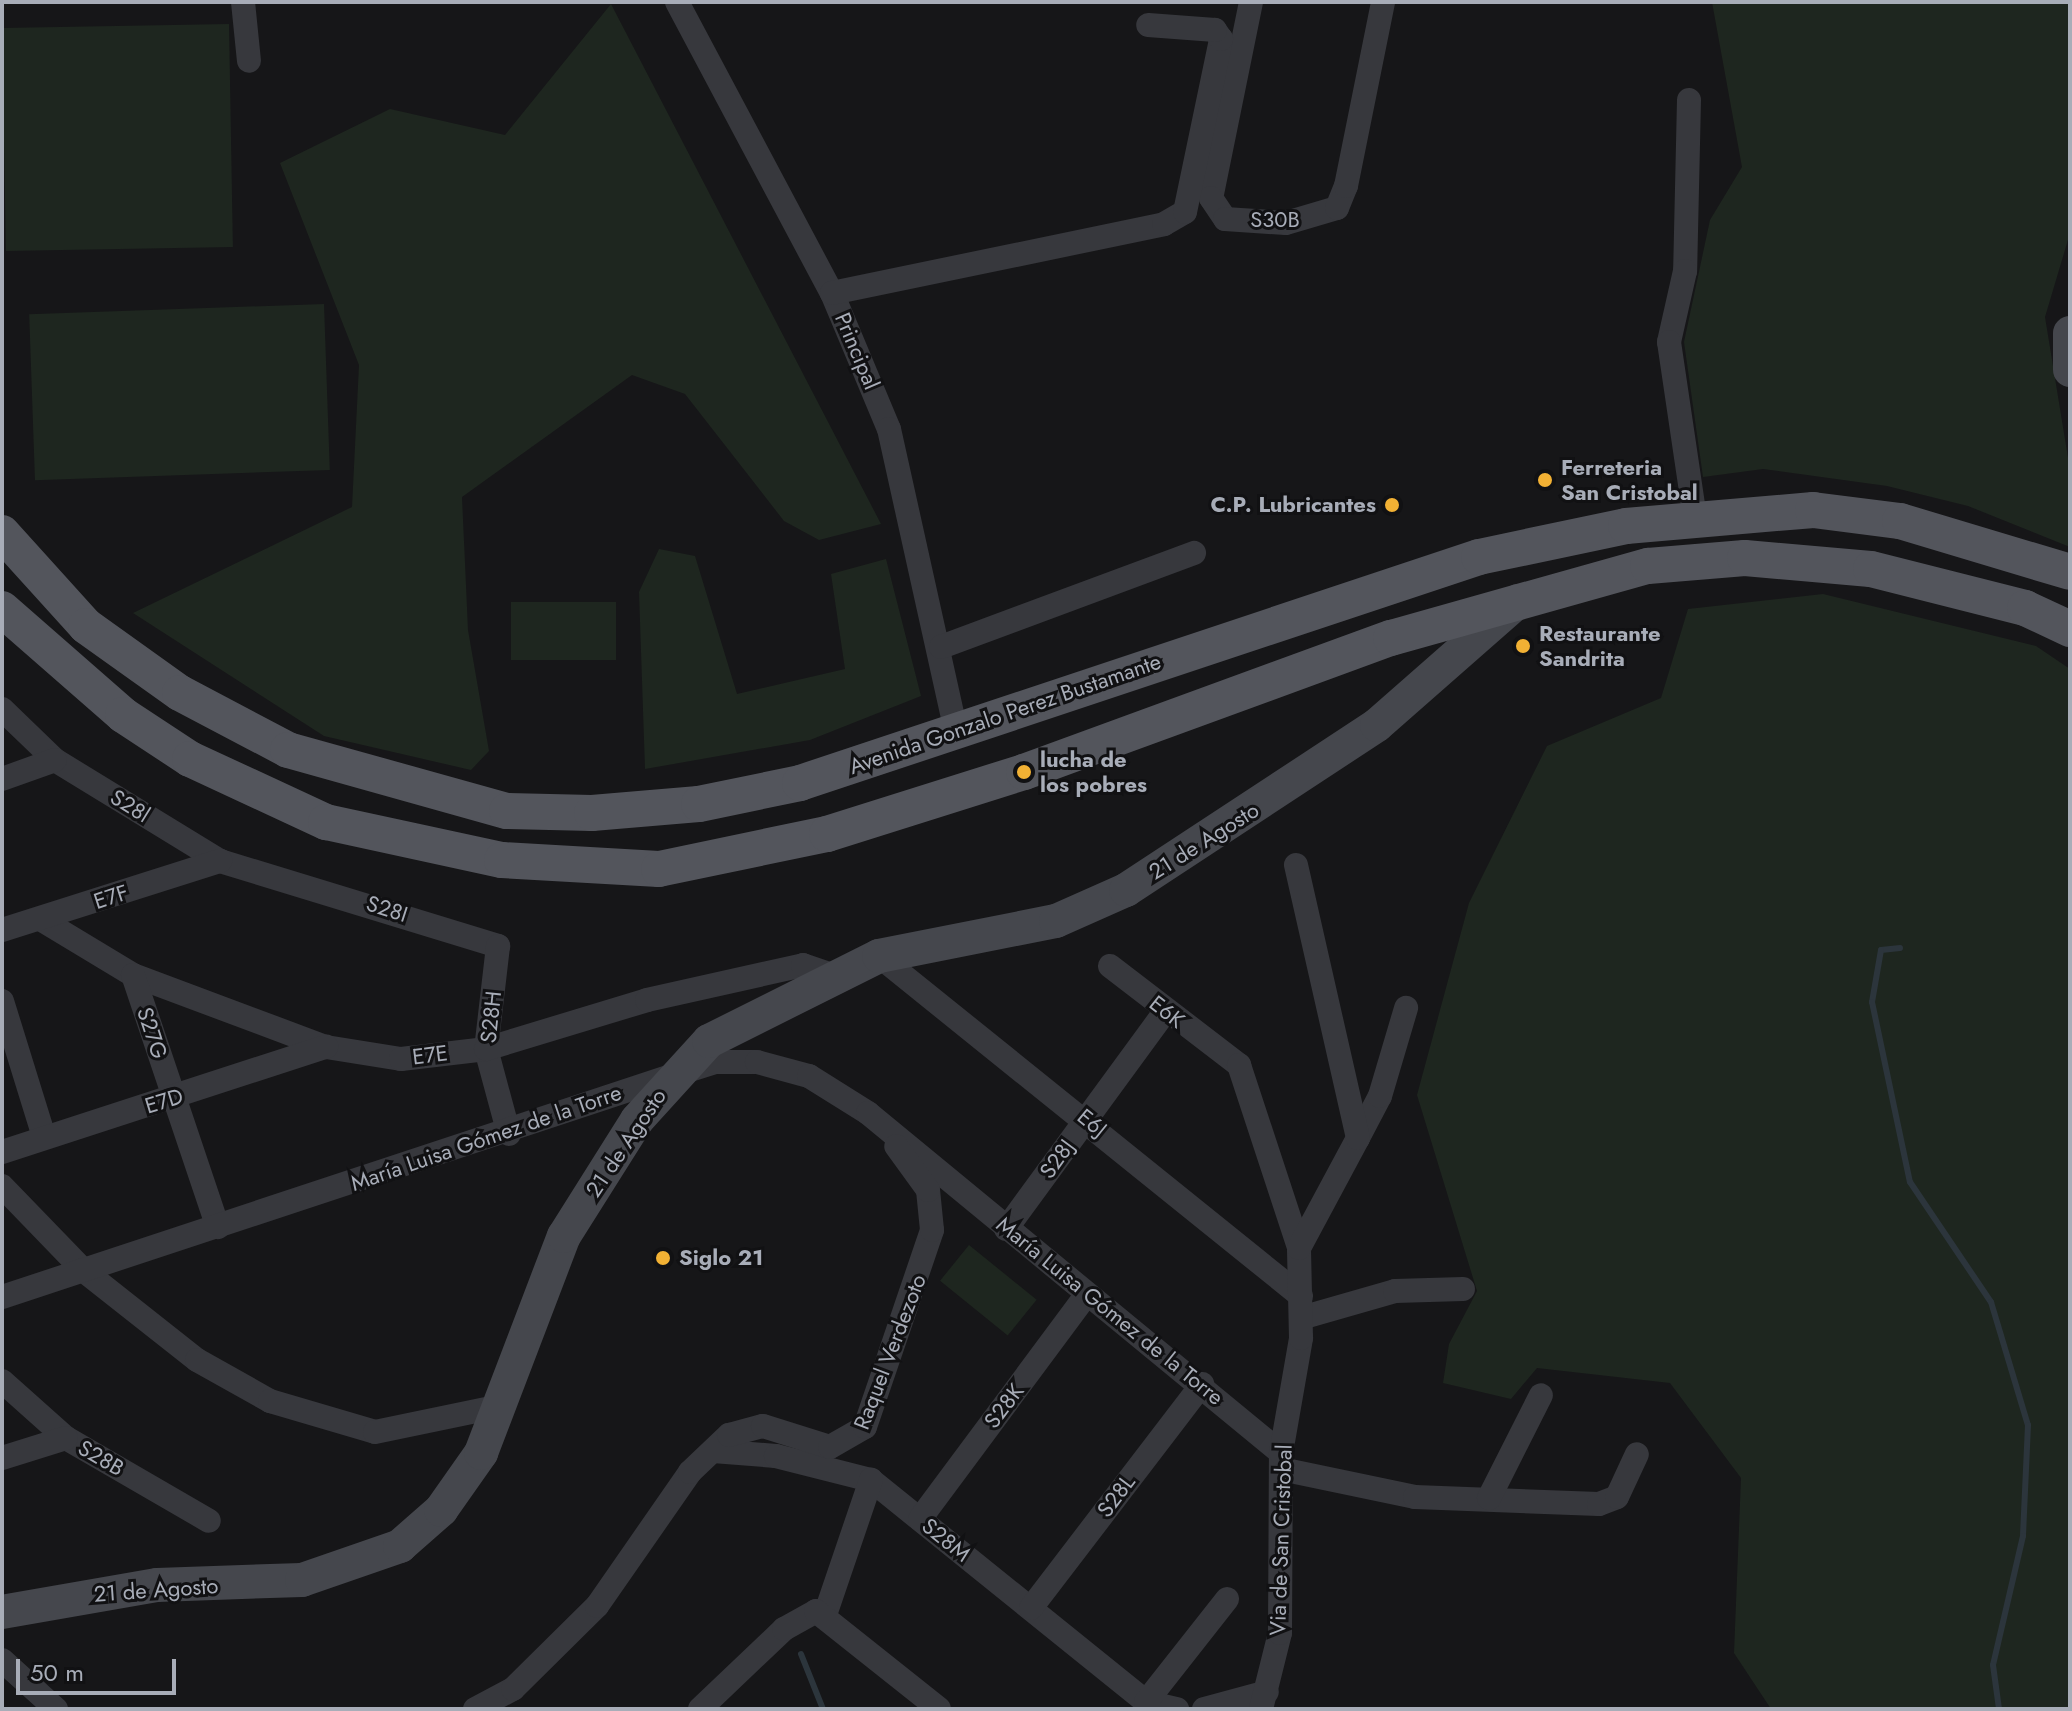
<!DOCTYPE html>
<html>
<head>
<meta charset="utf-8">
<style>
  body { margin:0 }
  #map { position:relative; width:2072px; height:1711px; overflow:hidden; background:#161618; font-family:Jost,sans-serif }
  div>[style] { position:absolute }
  .green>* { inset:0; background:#1e261f; transform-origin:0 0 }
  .stream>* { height:6px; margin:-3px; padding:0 3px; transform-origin:3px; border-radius:3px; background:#2c353c }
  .street>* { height:24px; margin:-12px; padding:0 12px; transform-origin:12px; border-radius:12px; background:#37383d }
  .secondary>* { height:34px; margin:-17px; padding:0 17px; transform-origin:17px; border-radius:17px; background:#45474d }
  .primary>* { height:36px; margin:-18px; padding:0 18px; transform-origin:18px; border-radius:18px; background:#53555c }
  .dots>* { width:22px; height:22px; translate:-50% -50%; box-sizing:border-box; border:4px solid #111113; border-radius:50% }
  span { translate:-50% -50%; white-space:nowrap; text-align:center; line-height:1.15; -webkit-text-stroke:6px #111113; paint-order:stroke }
  .street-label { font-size:22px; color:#a8adb8 }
  .poi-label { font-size:22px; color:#a8adb8; font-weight:700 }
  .left { translate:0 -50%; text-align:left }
  .right { translate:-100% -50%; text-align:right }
  .frame { position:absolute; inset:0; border:4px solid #a8adb8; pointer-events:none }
  .scale { position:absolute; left:16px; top:1659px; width:160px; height:36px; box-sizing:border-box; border:4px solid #a8adb8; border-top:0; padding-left:10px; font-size:24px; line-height:28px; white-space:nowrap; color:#a8adb8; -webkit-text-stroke:6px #111113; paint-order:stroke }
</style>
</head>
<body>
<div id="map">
  <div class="green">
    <i style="clip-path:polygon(1712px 2px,2070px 2px,2070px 233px,2045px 317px,2070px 470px,2070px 547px,1968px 506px,1887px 486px,1763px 469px,1703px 477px,1684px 342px,1710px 220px,1742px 167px)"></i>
    <i style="clip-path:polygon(611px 4px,881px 524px,819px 540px,784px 521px,685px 394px,632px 375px,462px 497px,468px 630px,489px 751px,471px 770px,324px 736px,133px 613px,352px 507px,359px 365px,280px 163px,390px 109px,505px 135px)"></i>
    <i style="left:229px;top:24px;width:223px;height:227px;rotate:89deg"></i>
    <i style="left:324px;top:304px;width:166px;height:295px;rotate:88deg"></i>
    <i style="clip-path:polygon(659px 549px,695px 556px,737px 694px,845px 669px,831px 574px,886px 559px,921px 696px,810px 740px,645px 769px,639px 592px)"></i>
    <i style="clip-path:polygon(1823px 594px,2036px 646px,2070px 669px,2070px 1709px,1771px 1709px,1734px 1653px,1741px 1478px,1670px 1383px,1537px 1368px,1511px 1399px,1443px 1383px,1449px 1344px,1477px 1291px,1417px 1095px,1469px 903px,1547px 746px,1661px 698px,1688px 609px)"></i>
    <i style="left:616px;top:602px;width:58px;height:105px;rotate:90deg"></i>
    <i style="left:969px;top:1245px;width:87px;height:46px;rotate:39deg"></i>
  </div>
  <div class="stream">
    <i style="left:1900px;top:948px;width:19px;rotate:174deg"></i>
    <i style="left:1881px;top:950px;width:53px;rotate:99.8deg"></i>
    <i style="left:1872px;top:1002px;width:184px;rotate:78.1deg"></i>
    <i style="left:1910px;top:1182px;width:145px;rotate:56deg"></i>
    <i style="left:1991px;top:1302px;width:128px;rotate:73.3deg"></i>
    <i style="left:2028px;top:1425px;width:111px;rotate:92.6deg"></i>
    <i style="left:2023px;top:1536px;width:132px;rotate:103.1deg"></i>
    <i style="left:1993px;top:1665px;width:44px;rotate:82.2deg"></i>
    <i style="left:801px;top:1654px;width:59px;rotate:68.2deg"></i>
  </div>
  <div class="street">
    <i style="left:243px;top:2px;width:59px;rotate:84.2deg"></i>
    <i style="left:677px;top:2px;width:330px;rotate:62deg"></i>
    <i style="left:832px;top:293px;width:147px;rotate:67.3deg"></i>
    <i style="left:889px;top:429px;width:309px;rotate:77.5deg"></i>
    <i style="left:1251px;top:2px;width:200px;rotate:101.5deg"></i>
    <i style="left:1211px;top:198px;width:25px;rotate:56deg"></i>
    <i style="left:1225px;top:219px;width:61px;rotate:3.8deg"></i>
    <i style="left:1286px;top:223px;width:53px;rotate:-16.4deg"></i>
    <i style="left:1337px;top:208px;width:24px;rotate:-68deg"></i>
    <i style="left:1346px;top:186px;width:188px;rotate:-78.6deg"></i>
    <i style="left:1689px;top:100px;width:171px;rotate:91.3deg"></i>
    <i style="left:1685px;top:271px;width:73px;rotate:102.7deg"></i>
    <i style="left:1669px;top:342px;width:178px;rotate:81.6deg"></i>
    <i style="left:832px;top:293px;width:339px;rotate:-11.7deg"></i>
    <i style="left:1164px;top:224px;width:24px;rotate:-30deg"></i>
    <i style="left:1185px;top:212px;width:177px;rotate:-78.2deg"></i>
    <i style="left:1221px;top:39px;width:11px;rotate:-124deg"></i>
    <i style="left:1215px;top:30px;width:67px;rotate:-175.7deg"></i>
    <i style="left:941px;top:647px;width:270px;rotate:-20.4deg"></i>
    <i style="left:2px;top:709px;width:74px;rotate:43.9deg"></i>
    <i style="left:55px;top:760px;width:193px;rotate:31.5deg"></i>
    <i style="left:220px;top:861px;width:291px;rotate:17deg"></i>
    <i style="left:498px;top:946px;width:104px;rotate:96.6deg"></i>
    <i style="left:486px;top:1049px;width:88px;rotate:74.9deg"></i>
    <i style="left:2px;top:779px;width:56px;rotate:-19.7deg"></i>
    <i style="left:42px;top:920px;width:106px;rotate:31.1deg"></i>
    <i style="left:133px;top:975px;width:206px;rotate:20.5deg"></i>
    <i style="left:326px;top:1047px;width:76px;rotate:9.1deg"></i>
    <i style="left:401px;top:1059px;width:86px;rotate:-6.7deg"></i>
    <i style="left:486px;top:1049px;width:168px;rotate:-16.9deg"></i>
    <i style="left:647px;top:1000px;width:160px;rotate:-12.6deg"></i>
    <i style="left:803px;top:965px;width:31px;rotate:19deg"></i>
    <i style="left:2px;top:930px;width:229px;rotate:-17.6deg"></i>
    <i style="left:879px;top:956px;width:542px;rotate:38.86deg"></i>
    <i style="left:1110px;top:966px;width:163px;rotate:37.5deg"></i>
    <i style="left:1239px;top:1065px;width:193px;rotate:71.8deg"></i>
    <i style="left:133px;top:975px;width:266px;rotate:71.4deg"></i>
    <i style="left:2px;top:1001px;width:142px;rotate:72.8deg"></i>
    <i style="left:1358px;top:1138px;width:47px;rotate:-62.4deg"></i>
    <i style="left:1380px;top:1096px;width:92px;rotate:-73.5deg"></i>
    <i style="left:2px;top:1152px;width:341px;rotate:-18deg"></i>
    <i style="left:2px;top:1186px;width:117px;rotate:46deg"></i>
    <i style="left:83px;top:1270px;width:145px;rotate:38.3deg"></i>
    <i style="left:197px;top:1360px;width:84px;rotate:29.3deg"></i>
    <i style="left:270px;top:1401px;width:109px;rotate:16.4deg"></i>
    <i style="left:375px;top:1432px;width:128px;rotate:-11.7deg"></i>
    <i style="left:1006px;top:1229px;width:269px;rotate:-53.8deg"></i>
    <i style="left:2px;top:1297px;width:708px;rotate:-18.28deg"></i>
    <i style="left:674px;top:1075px;width:43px;rotate:-17.6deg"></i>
    <i style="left:715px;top:1062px;width:42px"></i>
    <i style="left:757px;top:1062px;width:54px;rotate:15.1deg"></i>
    <i style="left:809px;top:1076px;width:70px;rotate:32.1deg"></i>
    <i style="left:868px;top:1113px;width:535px;rotate:39.46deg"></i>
    <i style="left:1301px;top:1318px;width:98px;rotate:-16deg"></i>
    <i style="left:1395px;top:1291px;width:68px;rotate:-1.7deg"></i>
    <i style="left:2px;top:1381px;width:86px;rotate:41.7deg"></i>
    <i style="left:66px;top:1438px;width:165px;rotate:30.1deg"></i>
    <i style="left:713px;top:1451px;width:63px;rotate:4.5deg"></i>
    <i style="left:776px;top:1456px;width:98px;rotate:14.2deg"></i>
    <i style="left:871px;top:1480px;width:353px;rotate:38.9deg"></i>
    <i style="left:1146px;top:1702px;width:32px;rotate:13deg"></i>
    <i style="left:2px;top:1458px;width:67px;rotate:-17.4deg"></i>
    <i style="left:1281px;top:1469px;width:137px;rotate:11.8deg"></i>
    <i style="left:1415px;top:1497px;width:184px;rotate:2.2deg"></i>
    <i style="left:1599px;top:1504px;width:19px;rotate:-21deg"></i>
    <i style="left:1617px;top:1497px;width:47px;rotate:-65.1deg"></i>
    <i style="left:1489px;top:1498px;width:115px;rotate:-63.2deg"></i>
    <i style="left:920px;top:1519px;width:280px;rotate:-53.4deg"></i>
    <i style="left:1031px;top:1608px;width:282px;rotate:-52.6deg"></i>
    <i style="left:825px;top:1615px;width:143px;rotate:-71.2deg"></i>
    <i style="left:2px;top:1660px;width:73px;rotate:42.2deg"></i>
    <i style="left:1146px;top:1702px;width:131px;rotate:-51.8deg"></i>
    <i style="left:475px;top:1709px;width:43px;rotate:-27.8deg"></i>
    <i style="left:513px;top:1689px;width:118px;rotate:-44.7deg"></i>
    <i style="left:597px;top:1606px;width:163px;rotate:-55.2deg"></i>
    <i style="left:690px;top:1472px;width:54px;rotate:-43.5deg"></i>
    <i style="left:729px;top:1435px;width:35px;rotate:-15deg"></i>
    <i style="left:763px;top:1426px;width:70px;rotate:17.4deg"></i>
    <i style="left:830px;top:1447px;width:40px;rotate:-29.7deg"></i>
    <i style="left:865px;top:1427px;width:208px;rotate:-71.2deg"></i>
    <i style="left:932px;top:1230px;width:40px;rotate:-95.7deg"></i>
    <i style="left:928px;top:1190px;width:54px;rotate:-126deg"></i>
    <i style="left:700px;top:1709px;width:116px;rotate:-43.6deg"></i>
    <i style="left:784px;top:1629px;width:37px;rotate:-29deg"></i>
    <i style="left:816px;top:1611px;width:157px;rotate:38.5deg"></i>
    <i style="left:1204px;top:1709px;width:65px;rotate:-15.1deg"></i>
    <i style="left:1261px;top:1709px;width:78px;rotate:-76deg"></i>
    <i style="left:1280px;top:1633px;width:180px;rotate:-89.7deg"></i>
    <i style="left:1281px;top:1453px;width:117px;rotate:-80.1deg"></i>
    <i style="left:1301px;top:1338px;width:90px;rotate:-91.3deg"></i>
    <i style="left:1299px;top:1248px;width:125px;rotate:-61.8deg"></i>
    <i style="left:1358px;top:1138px;width:280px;rotate:-102.8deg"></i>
  </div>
  <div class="secondary">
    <i style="left:2070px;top:333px;width:37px;rotate:90deg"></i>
    <i style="left:2px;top:1612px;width:157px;rotate:-9.9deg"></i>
    <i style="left:157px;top:1585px;width:145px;rotate:-2deg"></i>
    <i style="left:302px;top:1580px;width:104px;rotate:-19.1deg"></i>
    <i style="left:400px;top:1546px;width:55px;rotate:-41.3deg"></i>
    <i style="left:441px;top:1510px;width:70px;rotate:-54.9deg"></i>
    <i style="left:481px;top:1453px;width:232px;rotate:-69.1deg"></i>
    <i style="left:564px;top:1236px;width:137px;rotate:-57.8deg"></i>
    <i style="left:637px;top:1120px;width:107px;rotate:-47.7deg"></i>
    <i style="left:709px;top:1041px;width:190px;rotate:-26.6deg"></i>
    <i style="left:879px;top:956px;width:180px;rotate:-11.2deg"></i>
    <i style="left:1056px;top:921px;width:77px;rotate:-23.9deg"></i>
    <i style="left:1126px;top:890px;width:300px;rotate:-33.3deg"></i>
    <i style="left:1377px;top:725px;width:188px;rotate:-41.3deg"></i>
  </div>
  <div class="primary">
    <i style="left:2px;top:533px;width:125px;rotate:47.9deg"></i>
    <i style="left:86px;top:626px;width:115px;rotate:35.5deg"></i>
    <i style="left:180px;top:693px;width:122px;rotate:27.8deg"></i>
    <i style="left:288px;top:750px;width:227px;rotate:15.6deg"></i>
    <i style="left:507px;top:811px;width:85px;rotate:1.3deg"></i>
    <i style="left:592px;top:813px;width:107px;rotate:-4.8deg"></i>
    <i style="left:699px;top:804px;width:103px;rotate:-11.7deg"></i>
    <i style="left:800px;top:783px;width:716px;rotate:-18.41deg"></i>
    <i style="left:1479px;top:557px;width:150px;rotate:-11.9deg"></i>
    <i style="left:1626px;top:526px;width:188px;rotate:-4.9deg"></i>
    <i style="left:1813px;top:510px;width:88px;rotate:7.2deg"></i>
    <i style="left:1900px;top:521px;width:177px;rotate:16.7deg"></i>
    <i style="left:2px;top:609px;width:161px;rotate:41.2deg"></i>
    <i style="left:123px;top:715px;width:80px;rotate:33.3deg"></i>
    <i style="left:190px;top:759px;width:150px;rotate:24.9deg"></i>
    <i style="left:326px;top:822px;width:180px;rotate:12.2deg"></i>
    <i style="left:502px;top:860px;width:157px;rotate:3.3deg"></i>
    <i style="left:659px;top:869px;width:172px;rotate:-11.8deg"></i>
    <i style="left:827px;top:834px;width:207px;rotate:-17.5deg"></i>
    <i style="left:1024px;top:772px;width:391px;rotate:-20.1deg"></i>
    <i style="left:1391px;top:638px;width:267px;rotate:-15.7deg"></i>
    <i style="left:1648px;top:566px;width:97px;rotate:-4.7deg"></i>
    <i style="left:1745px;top:558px;width:126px;rotate:5deg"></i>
    <i style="left:1871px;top:569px;width:159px;rotate:14.2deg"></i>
    <i style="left:2025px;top:608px;width:50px;rotate:25deg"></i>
  </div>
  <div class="dots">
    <i style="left:1545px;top:480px;background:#f2b134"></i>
    <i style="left:1392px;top:505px;background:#f2b134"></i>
    <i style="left:1523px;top:646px;background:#f2b134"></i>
    <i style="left:1024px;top:772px;background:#f2b134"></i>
    <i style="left:663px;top:1258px;background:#f2b134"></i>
  </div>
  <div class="street-label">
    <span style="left:1275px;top:220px">S30B</span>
    <span style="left:857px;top:351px;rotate:67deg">Principal</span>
    <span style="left:1005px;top:714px;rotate:-19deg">Avenida Gonzalo Perez Bustamante</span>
    <span style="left:130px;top:806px;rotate:32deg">S28l</span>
    <span style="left:1204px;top:841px;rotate:-32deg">21 de Agosto</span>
    <span style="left:111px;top:897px;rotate:-18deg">E7F</span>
    <span style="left:387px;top:909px;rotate:18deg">S28I</span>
    <span style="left:1167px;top:1012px;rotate:38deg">E6K</span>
    <span style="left:491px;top:1017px;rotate:-84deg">S28H</span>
    <span style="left:152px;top:1033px;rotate:72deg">S27G</span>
    <span style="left:430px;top:1055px;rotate:-7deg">E7E</span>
    <span style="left:164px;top:1101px;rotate:-17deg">E7D</span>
    <span style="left:1092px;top:1123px;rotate:39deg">E6J</span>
    <span style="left:486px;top:1138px;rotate:-19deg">María Luisa Gómez de la Torre</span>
    <span style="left:626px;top:1143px;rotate:-56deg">21 de Agosto</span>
    <span style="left:1057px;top:1159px;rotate:-54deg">S28J</span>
    <span style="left:1110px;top:1311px;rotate:39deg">María Luisa Gómez de la Torre</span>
    <span style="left:890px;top:1352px;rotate:-69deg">Raquel Verdezoto</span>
    <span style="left:1004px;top:1406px;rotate:-53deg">S28K</span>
    <span style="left:101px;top:1458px;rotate:30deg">S28B</span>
    <span style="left:1116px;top:1496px;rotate:-53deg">S28L</span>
    <span style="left:946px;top:1540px;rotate:39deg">S28M</span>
    <span style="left:1281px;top:1540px;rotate:-88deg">Via de San Cristobal</span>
    <span style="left:156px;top:1590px;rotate:-4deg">21 de Agosto</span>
  </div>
  <div class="poi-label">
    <span class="left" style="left:1561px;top:480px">Ferreteria<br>San Cristobal</span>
    <span class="right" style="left:1376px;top:505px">C.P. Lubricantes</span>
    <span class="left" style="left:1539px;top:646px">Restaurante<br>Sandrita</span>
    <span class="left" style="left:1040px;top:772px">lucha de<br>los pobres</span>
    <span class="left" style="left:679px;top:1258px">Siglo 21</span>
  </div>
  <div class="frame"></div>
  <div class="scale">50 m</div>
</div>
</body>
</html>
